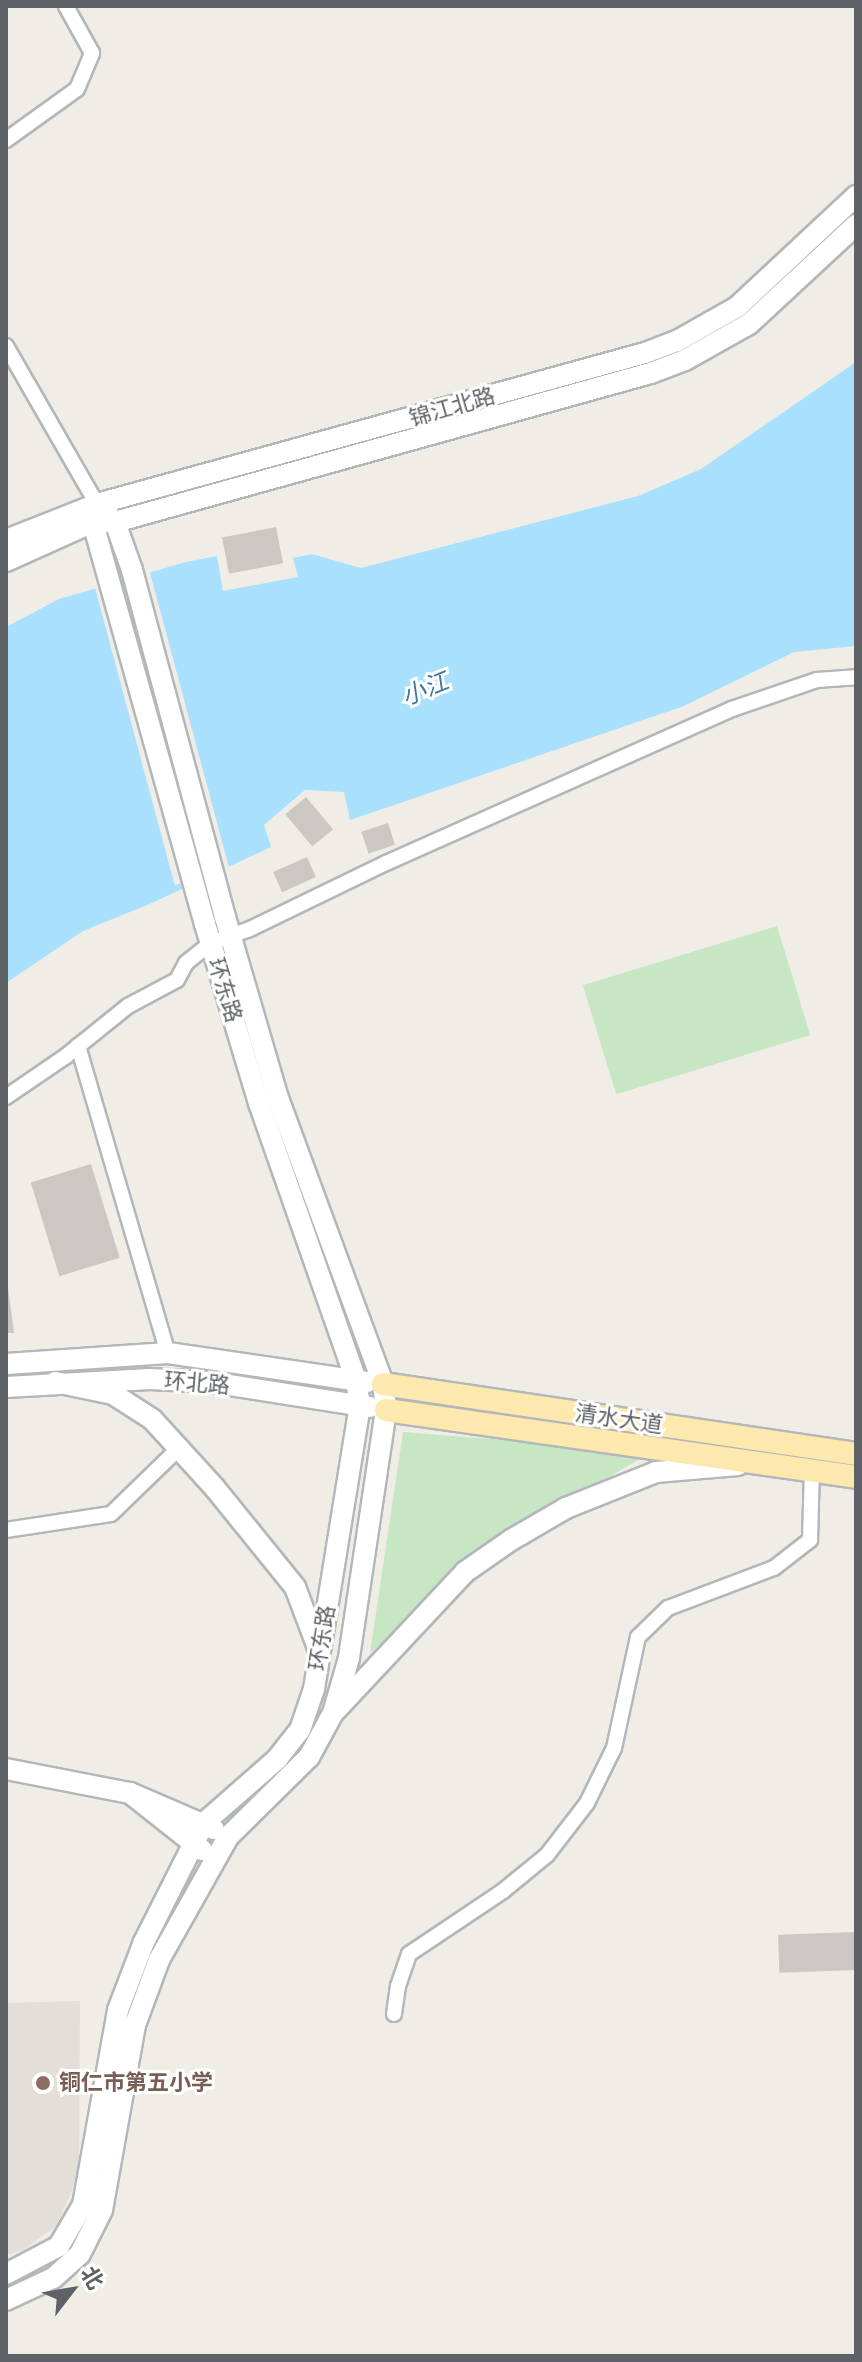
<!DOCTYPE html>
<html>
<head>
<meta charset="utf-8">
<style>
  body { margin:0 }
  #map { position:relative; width:862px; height:2362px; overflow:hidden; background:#f0ede6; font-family:Raleway,"Noto Sans SC",sans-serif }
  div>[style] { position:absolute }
  .education>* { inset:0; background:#e3ded7 }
  .green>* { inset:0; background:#c7e6c4; transform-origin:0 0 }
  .water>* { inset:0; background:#a9e0fd }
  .pier>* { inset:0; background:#f0ede6; transform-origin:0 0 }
  .building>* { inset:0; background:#cbc7c3; transform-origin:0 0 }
  .roads { filter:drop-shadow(2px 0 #b3b7ba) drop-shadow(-2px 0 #b3b7ba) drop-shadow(0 2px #b3b7ba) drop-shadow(0 -2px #b3b7ba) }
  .street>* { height:14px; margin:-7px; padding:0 7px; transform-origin:7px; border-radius:7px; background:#fff }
  .secondary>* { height:20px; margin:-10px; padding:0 10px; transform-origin:10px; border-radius:10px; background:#fff }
  .primary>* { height:22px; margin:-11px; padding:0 11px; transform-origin:11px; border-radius:11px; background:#fde9ae }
  .dots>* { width:22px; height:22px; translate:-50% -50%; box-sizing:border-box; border:4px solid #fff; border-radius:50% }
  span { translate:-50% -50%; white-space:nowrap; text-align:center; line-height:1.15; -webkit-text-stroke:6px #fff; paint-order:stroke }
  .street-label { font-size:22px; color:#5e6266 }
  .education-label { font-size:22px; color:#785e54; font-weight:700 }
  .left { translate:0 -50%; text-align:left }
  .water-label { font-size:24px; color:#3f779e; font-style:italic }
  .frame { position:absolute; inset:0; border:8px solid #5e6266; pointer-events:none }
  .north { position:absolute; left:32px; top:2250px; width:80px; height:80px; -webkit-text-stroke:6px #fff; paint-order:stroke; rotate:59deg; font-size:22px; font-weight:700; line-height:32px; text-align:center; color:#5e6266 }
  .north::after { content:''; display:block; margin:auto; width:28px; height:36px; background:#5e6266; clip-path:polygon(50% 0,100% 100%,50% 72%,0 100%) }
</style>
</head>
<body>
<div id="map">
  <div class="education">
    <i style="clip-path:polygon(80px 2001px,79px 2163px,71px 2193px,56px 2226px,23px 2250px,6px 2255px,6px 2003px)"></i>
  </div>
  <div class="green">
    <i style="left:777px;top:926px;width:114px;height:203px;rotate:73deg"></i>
    <i style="clip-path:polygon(403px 1432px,652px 1452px,521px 1528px,370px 1653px)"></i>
  </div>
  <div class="water">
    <i style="clip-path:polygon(856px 362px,856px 646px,794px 652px,684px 706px,350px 820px,344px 792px,305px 790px,264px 825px,271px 847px,152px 903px,83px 931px,6px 983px,6px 627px,59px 599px,186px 562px,217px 556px,223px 591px,298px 577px,293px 558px,312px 554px,361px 568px,638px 496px,701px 469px)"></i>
  </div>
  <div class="pier">
    <i style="left:149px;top:569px;width:312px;height:57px;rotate:75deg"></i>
  </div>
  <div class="building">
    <i style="left:276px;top:527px;width:37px;height:55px;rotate:79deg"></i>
    <i style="left:306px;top:797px;width:42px;height:27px;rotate:50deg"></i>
    <i style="left:388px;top:823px;width:23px;height:28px;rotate:72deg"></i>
    <i style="left:307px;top:857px;width:22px;height:37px;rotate:66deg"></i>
    <i style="left:91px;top:1164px;width:98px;height:63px;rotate:73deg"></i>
    <i style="clip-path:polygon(6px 1271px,14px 1333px,6px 1333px)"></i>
    <i style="left:855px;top:1932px;width:38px;height:77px;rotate:88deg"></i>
  </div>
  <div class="roads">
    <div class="street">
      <i style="left:6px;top:140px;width:87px;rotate:-35.7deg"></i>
      <i style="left:77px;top:89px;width:39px;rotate:-67deg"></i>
      <i style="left:92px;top:53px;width:54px;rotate:-119deg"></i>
      <i style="left:6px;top:346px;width:182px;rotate:60.1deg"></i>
      <i style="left:78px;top:1046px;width:320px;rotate:73.7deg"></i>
      <i style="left:6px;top:1097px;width:73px;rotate:-34.3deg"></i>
      <i style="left:66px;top:1056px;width:80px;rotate:-38.9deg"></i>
      <i style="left:128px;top:1006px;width:55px;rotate:-28deg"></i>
      <i style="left:177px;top:980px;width:19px;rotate:-62deg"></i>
      <i style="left:186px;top:963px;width:32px;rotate:-39deg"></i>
      <i style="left:211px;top:943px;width:41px;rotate:-19.7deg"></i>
      <i style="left:250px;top:929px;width:151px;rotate:-25.9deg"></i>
      <i style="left:386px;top:863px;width:379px;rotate:-24deg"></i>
      <i style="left:732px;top:709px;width:90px;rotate:-18.8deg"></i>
      <i style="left:817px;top:680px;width:39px;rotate:-4deg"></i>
      <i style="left:6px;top:1530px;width:106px;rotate:-8.7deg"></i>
      <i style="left:111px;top:1514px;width:95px;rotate:-44.1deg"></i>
      <i style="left:394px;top:2014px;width:28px;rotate:-82deg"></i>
      <i style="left:398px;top:1986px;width:34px;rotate:-71deg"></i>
      <i style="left:409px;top:1954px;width:113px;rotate:-33.8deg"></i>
      <i style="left:503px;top:1891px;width:57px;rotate:-39.3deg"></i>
      <i style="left:547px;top:1855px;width:66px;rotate:-52.4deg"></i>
      <i style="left:587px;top:1803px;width:61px;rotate:-63.9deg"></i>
      <i style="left:614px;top:1748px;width:114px;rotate:-77.8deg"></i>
      <i style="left:638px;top:1637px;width:42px;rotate:-44deg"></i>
      <i style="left:668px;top:1608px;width:113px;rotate:-20.7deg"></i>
      <i style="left:774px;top:1568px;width:46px;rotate:-37.9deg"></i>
      <i style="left:810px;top:1540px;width:70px;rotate:-88.4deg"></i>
    </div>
    <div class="secondary">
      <i style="left:6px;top:540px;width:98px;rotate:-21.6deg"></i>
      <i style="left:97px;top:504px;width:568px;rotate:-15.41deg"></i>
      <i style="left:645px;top:353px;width:34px;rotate:-21deg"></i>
      <i style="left:677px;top:341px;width:69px;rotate:-29.5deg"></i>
      <i style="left:737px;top:307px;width:163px;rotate:-43deg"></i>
      <i style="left:6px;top:561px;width:95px;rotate:-24.1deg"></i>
      <i style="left:93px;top:522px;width:22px"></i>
      <i style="left:115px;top:522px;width:556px;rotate:-15.54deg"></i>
      <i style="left:651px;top:373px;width:36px;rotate:-21deg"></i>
      <i style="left:685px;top:360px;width:73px;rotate:-29.4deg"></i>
      <i style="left:749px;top:324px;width:146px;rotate:-42.8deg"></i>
      <i style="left:6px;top:1364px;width:162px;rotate:-3.9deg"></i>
      <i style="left:168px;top:1353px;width:201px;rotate:8.3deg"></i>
      <i style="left:55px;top:1382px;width:59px;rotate:11.7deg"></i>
      <i style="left:113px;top:1394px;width:46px;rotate:32.7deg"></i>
      <i style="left:152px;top:1419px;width:92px;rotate:47.6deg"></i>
      <i style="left:214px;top:1487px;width:129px;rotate:51deg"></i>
      <i style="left:295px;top:1587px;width:65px;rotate:69.3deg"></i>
      <i style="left:6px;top:1387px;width:144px;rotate:-3.2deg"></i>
      <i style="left:150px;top:1379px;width:60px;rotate:2.9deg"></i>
      <i style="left:210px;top:1382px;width:162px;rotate:8.9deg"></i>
      <i style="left:336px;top:1710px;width:189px;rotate:-46.9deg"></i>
      <i style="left:465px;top:1572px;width:56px;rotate:-34.8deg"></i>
      <i style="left:511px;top:1540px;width:64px;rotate:-30.2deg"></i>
      <i style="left:566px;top:1508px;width:97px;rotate:-21.8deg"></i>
      <i style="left:656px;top:1472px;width:82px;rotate:-4.9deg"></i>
      <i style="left:6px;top:1769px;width:126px;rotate:11deg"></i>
      <i style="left:202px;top:1850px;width:92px;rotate:-141.6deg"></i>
      <i style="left:130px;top:1793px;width:91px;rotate:23.2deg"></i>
      <i style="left:6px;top:2274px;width:60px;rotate:-27.8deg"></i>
      <i style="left:59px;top:2246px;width:48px;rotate:-59.7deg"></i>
      <i style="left:83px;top:2205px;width:198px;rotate:-79.8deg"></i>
      <i style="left:118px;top:2010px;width:73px;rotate:-69.1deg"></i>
      <i style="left:144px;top:1942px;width:133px;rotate:-63.2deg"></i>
      <i style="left:204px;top:1823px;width:97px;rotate:-41.2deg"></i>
      <i style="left:277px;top:1759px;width:37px;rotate:-52deg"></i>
      <i style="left:300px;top:1730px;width:43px;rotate:-71.1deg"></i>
      <i style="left:314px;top:1689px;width:288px;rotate:-80.8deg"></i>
      <i style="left:360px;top:1405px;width:25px;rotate:-99deg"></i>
      <i style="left:356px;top:1380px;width:293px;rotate:-109.3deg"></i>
      <i style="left:259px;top:1103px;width:187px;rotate:-106.8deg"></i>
      <i style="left:205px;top:924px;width:417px;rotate:-105.6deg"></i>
      <i style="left:93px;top:522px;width:18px;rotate:-77deg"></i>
      <i style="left:97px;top:504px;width:25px;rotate:45deg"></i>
      <i style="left:115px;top:522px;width:51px;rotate:70.5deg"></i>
      <i style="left:132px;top:570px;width:359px;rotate:75deg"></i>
      <i style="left:225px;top:917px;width:189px;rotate:73.7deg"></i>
      <i style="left:278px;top:1098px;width:305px;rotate:69.8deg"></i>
      <i style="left:383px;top:1384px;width:26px;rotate:83deg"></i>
      <i style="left:386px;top:1410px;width:251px;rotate:98.5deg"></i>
      <i style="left:349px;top:1658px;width:57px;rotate:106.2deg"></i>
      <i style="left:333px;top:1713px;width:50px;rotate:118.6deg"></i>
      <i style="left:309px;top:1757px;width:114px;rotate:135.4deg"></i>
      <i style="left:228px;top:1837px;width:141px;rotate:119.3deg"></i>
      <i style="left:159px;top:1960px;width:69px;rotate:110.3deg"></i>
      <i style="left:135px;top:2025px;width:188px;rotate:100.1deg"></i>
      <i style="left:102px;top:2210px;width:49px;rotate:116.6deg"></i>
      <i style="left:80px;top:2254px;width:36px;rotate:138deg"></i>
      <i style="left:53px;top:2278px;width:52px;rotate:154.9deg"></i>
    </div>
    <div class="primary">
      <i style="left:383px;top:1384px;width:478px;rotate:8.4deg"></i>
      <i style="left:386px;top:1410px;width:475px;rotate:8.1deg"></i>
    </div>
  </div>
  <div class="dots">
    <i style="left:43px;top:2083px;background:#8d6e63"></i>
  </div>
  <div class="street-label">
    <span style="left:452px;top:407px;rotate:-16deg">锦江北路</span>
    <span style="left:225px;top:990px;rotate:73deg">环东路</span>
    <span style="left:197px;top:1383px;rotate:5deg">环北路</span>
    <span style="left:619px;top:1419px;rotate:8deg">清水大道</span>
    <span style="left:322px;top:1638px;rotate:-81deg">环东路</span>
  </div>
  <div class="education-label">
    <span class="left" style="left:59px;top:2083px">铜仁市第五小学</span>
  </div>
  <div class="water-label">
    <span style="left:425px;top:689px;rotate:-22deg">小江</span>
  </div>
  <div class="frame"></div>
  <div class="north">北</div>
</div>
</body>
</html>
